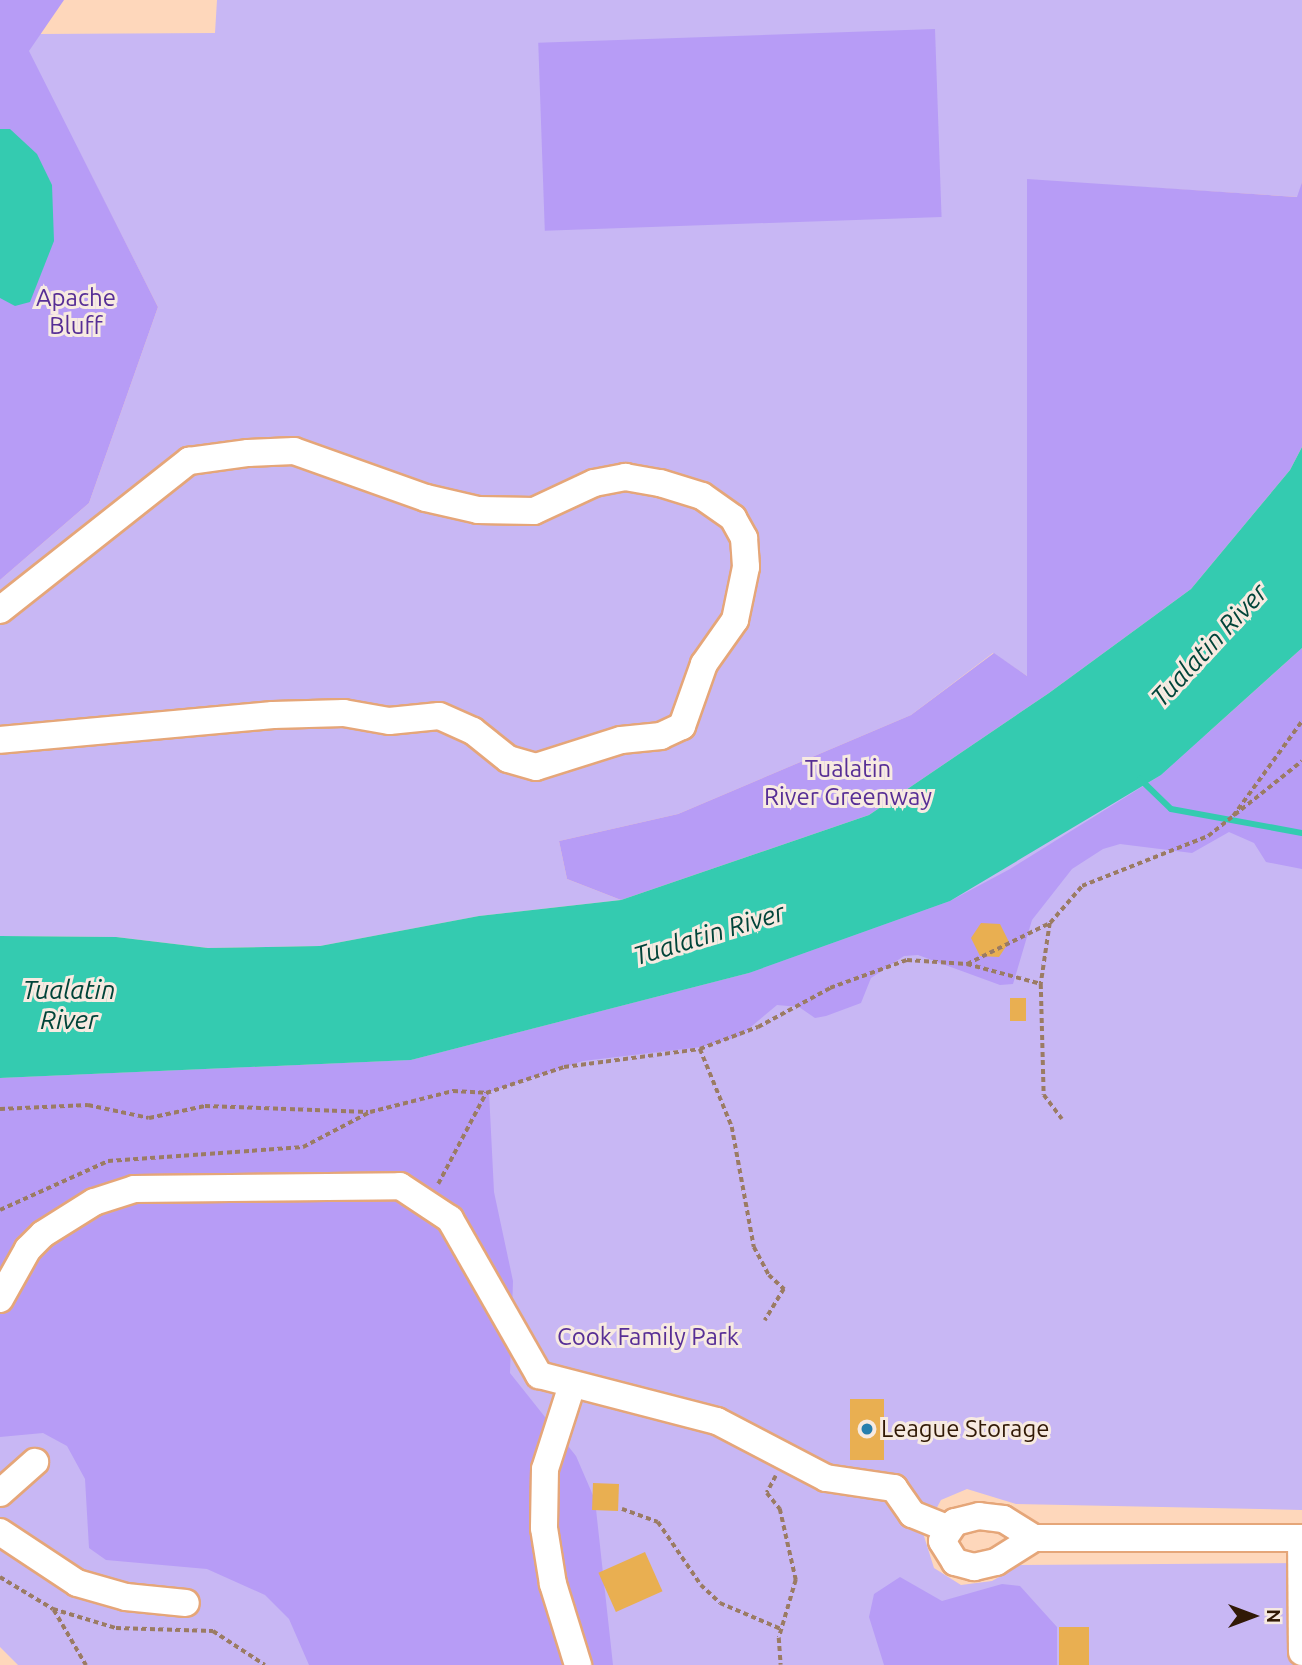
<!DOCTYPE html>
<html>
<head>
<meta charset="utf-8">
<style>
  body { margin:0 }
  #map { position:relative; width:1302px; height:1665px; overflow:hidden; background:#fed7bb; font-family:Ubuntu,sans-serif }
  div>[style] { position:absolute }
  .green>* { inset:0; background:#c8b7f4 }
  .forest>* { inset:0; background:#b79cf6; transform-origin:0 0 }
  .water>* { inset:0; background:#34cbb0 }
  .stream>* { height:6px; margin:-3px; padding:0 3px; transform-origin:3px; border-radius:3px; background:#34cbb0 }
  .building>* { inset:0; background:#e9af51; transform-origin:0 0 }
  .path>* { height:3.5px; margin-top:-1.75px; transform-origin:0; background:repeating-linear-gradient(90deg,#9b7b63 0 5px,transparent 0 8.5px) }
  .roads { filter:drop-shadow(2px 0 #e5a679) drop-shadow(-2px 0 #e5a679) drop-shadow(0 2px #e5a679) drop-shadow(0 -2px #e5a679) }
  .minor>* { height:26px; margin:-13px; padding:0 13px; transform-origin:13px; border-radius:13px; background:#fff }
  .dots>* { width:19px; height:19px; translate:-50% -50%; box-sizing:border-box; border:4px solid #f7eae1; border-radius:50% }
  span { translate:-50% -50%; white-space:nowrap; text-align:center; line-height:1.15; -webkit-text-stroke:6px #f7eae1; paint-order:stroke }
  .park-label { font-size:24px; color:#572e95 }
  .poi-label { font-size:24px; color:#311906 }
  .left { translate:0 -50%; text-align:left }
  .water-label { font-size:26px; color:#014439; font-style:italic }
  .north { position:absolute; left:1218px; top:1581px; width:70px; height:70px; -webkit-text-stroke:5px #f7eae1; paint-order:stroke; rotate:90deg; font-size:19px; font-weight:700; line-height:28px; text-align:center; color:#311906 }
  .north::after { content:''; display:block; margin:auto; width:24px; height:32px; background:#311906; clip-path:polygon(50% 0,100% 100%,50% 72%,0 100%) }
</style>
</head>
<body>
<div id="map">
  <div class="green">
    <i style="clip-path:polygon(217px 0,1302px 0,1302px 182px,1298px 197px,1027px 180px,1027px 676px,993px 653px,911px 715px,678px 814px,559px 841px,567px 879px,621px 900px,479px 916px,320px 946px,208px 948px,116px 937px,0 936px,0 580px,89px 503px,158px 307px,28px 51px,40px 34px,215px 33px)"></i>
    <i style="clip-path:polygon(1302px 648px,1302px 1510px,1016px 1504px,967px 1489px,941px 1500px,923px 1533px,934px 1568px,961px 1585px,992px 1581px,1020px 1565px,1302px 1563px,1302px 1665px,18px 1665px,0 1647px,0 1078px,411px 1060px,749px 973px,1213px 731px)"></i>
  </div>
  <div class="forest">
    <i style="clip-path:polygon(0 0,64px 0,29px 51px,158px 307px,89px 503px,0 580px)"></i>
    <i style="left:935px;top:29px;width:188px;height:397px;rotate:88deg"></i>
    <i style="clip-path:polygon(1027px 179px,1297px 197px,1302px 182px,1302px 447px,1290px 470px,1191px 589px,1049px 693px,869px 815px,621px 900px,567px 879px,559px 841px,678px 814px,911px 715px,994px 653px,1027px 676px)"></i>
    <i style="clip-path:polygon(1302px 648px,1302px 869px,1266px 862px,1254px 843px,1229px 832px,1192px 853px,1120px 844px,1103px 849px,1072px 869px,1032px 920px,1013px 984px,1000px 985px,918px 955px,904px 956px,871px 978px,861px 1003px,826px 1016px,815px 1018px,799px 1007px,777px 1005px,740px 1036px,701px 1047px,583px 1061px,489px 1092px,494px 1192px,513px 1281px,510px 1373px,576px 1456px,595px 1500px,613px 1665px,309px 1665px,289px 1619px,265px 1595px,207px 1569px,106px 1560px,89px 1548px,85px 1479px,67px 1446px,43px 1433px,0 1437px,0 1078px,411px 1060px,749px 973px,950px 901px,1010px 869px,1161px 775px)"></i>
    <i style="clip-path:polygon(900px 1577px,942px 1601px,1002px 1584px,1020px 1586px,1057px 1627px,1057px 1665px,884px 1665px,869px 1617px,874px 1594px)"></i>
  </div>
  <div class="water">
    <i style="clip-path:polygon(0 129px,10px 129px,37px 154px,52px 185px,54px 241px,30px 302px,15px 306px,0 298px)"></i>
    <i style="clip-path:polygon(1302px 447px,1302px 648px,1161px 775px,950px 901px,749px 973px,411px 1060px,0 1078px,0 936px,116px 937px,208px 948px,320px 946px,479px 916px,621px 900px,869px 815px,1049px 693px,1191px 589px,1290px 470px)"></i>
  </div>
  <div class="stream">
    <i style="left:1140px;top:779px;width:43px;rotate:44.1deg"></i>
    <i style="left:1171px;top:809px;width:133px;rotate:10.4deg"></i>
  </div>
  <div class="building">
    <i style="clip-path:polygon(981px 923px,1000px 924px,1009px 942px,999px 957px,980px 956px,971px 938px)"></i>
    <i style="left:1010px;top:998px;width:16px;height:23px"></i>
    <i style="left:850px;top:1399px;width:34px;height:61px"></i>
    <i style="left:593px;top:1483px;width:26px;height:27px;rotate:2deg"></i>
    <i style="left:645px;top:1552px;width:43px;height:51px;rotate:66deg"></i>
    <i style="left:1059px;top:1627px;width:30px;height:38px"></i>
  </div>
  <div class="path">
    <i style="left:1233px;top:816px;width:117px;rotate:-54deg"></i>
    <i style="left:1050px;top:923px;width:62px;rotate:98.4deg"></i>
    <i style="left:1041px;top:984px;width:111px;rotate:88.5deg"></i>
    <i style="left:1044px;top:1095px;width:30px;rotate:53deg"></i>
    <i style="left:967px;top:964px;width:77px;rotate:15.1deg"></i>
    <i style="left:700px;top:1049px;width:84px;rotate:67.7deg"></i>
    <i style="left:732px;top:1127px;width:122px;rotate:79.6deg"></i>
    <i style="left:754px;top:1247px;width:32px;rotate:62deg"></i>
    <i style="left:769px;top:1275px;width:21px;rotate:43deg"></i>
    <i style="left:784px;top:1289px;width:37px;rotate:121deg"></i>
    <i style="left:0;top:1109px;width:88px;rotate:-2.6deg"></i>
    <i style="left:88px;top:1105px;width:62px;rotate:12deg"></i>
    <i style="left:149px;top:1118px;width:57px;rotate:-12.1deg"></i>
    <i style="left:205px;top:1106px;width:163px;rotate:2.1deg"></i>
    <i style="left:438px;top:1184px;width:103px;rotate:-62.2deg"></i>
    <i style="left:0;top:1210px;width:119px;rotate:-24.4deg"></i>
    <i style="left:108px;top:1161px;width:196px;rotate:-4.1deg"></i>
    <i style="left:303px;top:1147px;width:76px;rotate:-27.6deg"></i>
    <i style="left:370px;top:1112px;width:86px;rotate:-14.2deg"></i>
    <i style="left:453px;top:1091px;width:33px;rotate:3deg"></i>
    <i style="left:486px;top:1093px;width:82px;rotate:-18.4deg"></i>
    <i style="left:564px;top:1067px;width:137px;rotate:-7.5deg"></i>
    <i style="left:700px;top:1049px;width:62px;rotate:-20.8deg"></i>
    <i style="left:758px;top:1027px;width:82px;rotate:-28.4deg"></i>
    <i style="left:830px;top:988px;width:82px;rotate:-20deg"></i>
    <i style="left:907px;top:960px;width:60px;rotate:3.8deg"></i>
    <i style="left:967px;top:964px;width:93px;rotate:-26.3deg"></i>
    <i style="left:1050px;top:923px;width:49px;rotate:-49.1deg"></i>
    <i style="left:1082px;top:886px;width:136px;rotate:-21.6deg"></i>
    <i style="left:1208px;top:836px;width:120px;rotate:-38.6deg"></i>
    <i style="left:776px;top:1476px;width:19px;rotate:118deg"></i>
    <i style="left:767px;top:1493px;width:21px;rotate:51deg"></i>
    <i style="left:780px;top:1509px;width:73px;rotate:77.3deg"></i>
    <i style="left:796px;top:1580px;width:60px;rotate:106.3deg"></i>
    <i style="left:779px;top:1638px;width:27px;rotate:86deg"></i>
    <i style="left:622px;top:1509px;width:38px;rotate:20deg"></i>
    <i style="left:658px;top:1522px;width:76px;rotate:55.7deg"></i>
    <i style="left:701px;top:1585px;width:26px;rotate:43deg"></i>
    <i style="left:720px;top:1603px;width:66px;rotate:23.1deg"></i>
    <i style="left:0;top:1577px;width:62px;rotate:31.1deg"></i>
    <i style="left:53px;top:1609px;width:66px;rotate:16.8deg"></i>
    <i style="left:116px;top:1628px;width:97px;rotate:1.8deg"></i>
    <i style="left:213px;top:1631px;width:62px;rotate:33.2deg"></i>
    <i style="left:54px;top:1610px;width:64px;rotate:59.8deg"></i>
  </div>
  <div class="roads">
    <div class="minor">
      <i style="left:0;top:610px;width:241px;rotate:-38.3deg"></i>
      <i style="left:189px;top:461px;width:60px;rotate:-7.7deg"></i>
      <i style="left:248px;top:453px;width:46px;rotate:-2.5deg"></i>
      <i style="left:294px;top:451px;width:140px;rotate:19.6deg"></i>
      <i style="left:426px;top:498px;width:53px;rotate:13deg"></i>
      <i style="left:478px;top:510px;width:56px;rotate:1deg"></i>
      <i style="left:534px;top:511px;width:66px;rotate:-25deg"></i>
      <i style="left:594px;top:483px;width:32px;rotate:-11deg"></i>
      <i style="left:625px;top:477px;width:36px;rotate:10deg"></i>
      <i style="left:660px;top:483px;width:44px;rotate:17.2deg"></i>
      <i style="left:702px;top:496px;width:38px;rotate:35deg"></i>
      <i style="left:733px;top:518px;width:23px;rotate:61deg"></i>
      <i style="left:744px;top:538px;width:29px;rotate:86deg"></i>
      <i style="left:746px;top:567px;width:54px;rotate:101.7deg"></i>
      <i style="left:735px;top:620px;width:54px;rotate:125.2deg"></i>
      <i style="left:704px;top:664px;width:66px;rotate:109.5deg"></i>
      <i style="left:682px;top:726px;width:23px;rotate:155deg"></i>
      <i style="left:661px;top:736px;width:40px;rotate:174.3deg"></i>
      <i style="left:621px;top:740px;width:89px;rotate:162.4deg"></i>
      <i style="left:536px;top:767px;width:29px;rotate:-164deg"></i>
      <i style="left:508px;top:759px;width:45px;rotate:-141.3deg"></i>
      <i style="left:473px;top:731px;width:37px;rotate:-156deg"></i>
      <i style="left:439px;top:716px;width:50px;rotate:174.3deg"></i>
      <i style="left:389px;top:721px;width:46px;rotate:-169.9deg"></i>
      <i style="left:344px;top:713px;width:71px;rotate:178.4deg"></i>
      <i style="left:273px;top:715px;width:274px;rotate:174.8deg"></i>
      <i style="left:0;top:1299px;width:57px;rotate:-60.8deg"></i>
      <i style="left:28px;top:1249px;width:21px;rotate:-45deg"></i>
      <i style="left:43px;top:1234px;width:60px;rotate:-32.1deg"></i>
      <i style="left:94px;top:1202px;width:42px;rotate:-18deg"></i>
      <i style="left:134px;top:1189px;width:266px;rotate:-0.6deg"></i>
      <i style="left:400px;top:1186px;width:60px;rotate:33.4deg"></i>
      <i style="left:450px;top:1219px;width:180px;rotate:60.3deg"></i>
      <i style="left:539px;top:1375px;width:184px;rotate:14.5deg"></i>
      <i style="left:717px;top:1421px;width:123px;rotate:27.6deg"></i>
      <i style="left:826px;top:1478px;width:69px;rotate:8.4deg"></i>
      <i style="left:894px;top:1488px;width:32px;rotate:55deg"></i>
      <i style="left:912px;top:1514px;width:37px;rotate:22deg"></i>
      <i style="left:572px;top:1385px;width:88px;rotate:107.8deg"></i>
      <i style="left:545px;top:1469px;width:59px;rotate:91deg"></i>
      <i style="left:544px;top:1528px;width:57px;rotate:80.9deg"></i>
      <i style="left:553px;top:1584px;width:85px;rotate:72.8deg"></i>
      <i style="left:0;top:1493px;width:47px;rotate:-41.5deg"></i>
      <i style="left:0;top:1532px;width:92px;rotate:33.5deg"></i>
      <i style="left:77px;top:1583px;width:51px;rotate:15.9deg"></i>
      <i style="left:126px;top:1597px;width:60px;rotate:5.7deg"></i>
      <i style="left:1034px;top:1538px;width:36px;rotate:-148deg"></i>
      <i style="left:1003px;top:1519px;width:24px;rotate:-173deg"></i>
      <i style="left:979px;top:1516px;width:25px;rotate:166deg"></i>
      <i style="left:955px;top:1522px;width:23px;rotate:124deg"></i>
      <i style="left:942px;top:1541px;width:25px;rotate:58deg"></i>
      <i style="left:955px;top:1562px;width:20px;rotate:15deg"></i>
      <i style="left:974px;top:1567px;width:23px;rotate:-13deg"></i>
      <i style="left:996px;top:1562px;width:45px;rotate:-32.3deg"></i>
      <i style="left:1034px;top:1538px;width:268px"></i>
      <i style="left:1301px;top:1538px;width:114px;rotate:89.5deg"></i>
    </div>
  </div>
  <div class="dots">
    <i style="left:867px;top:1429px;background:#277fae"></i>
  </div>
  <div class="park-label">
    <span style="left:76px;top:312px">Apache<br>Bluff</span>
    <span style="left:848px;top:783px">Tualatin<br>River Greenway</span>
    <span style="left:648px;top:1337px">Cook Family Park</span>
  </div>
  <div class="poi-label">
    <span class="left" style="left:881px;top:1429px">League Storage</span>
  </div>
  <div class="water-label">
    <span style="left:1209px;top:645px;rotate:-47deg">Tualatin River</span>
    <span style="left:709px;top:934px;rotate:-17deg">Tualatin River</span>
    <span style="left:69px;top:1005px">Tualatin<br>River</span>
  </div>
  <div class="north">N</div>
</div>
</body>
</html>
